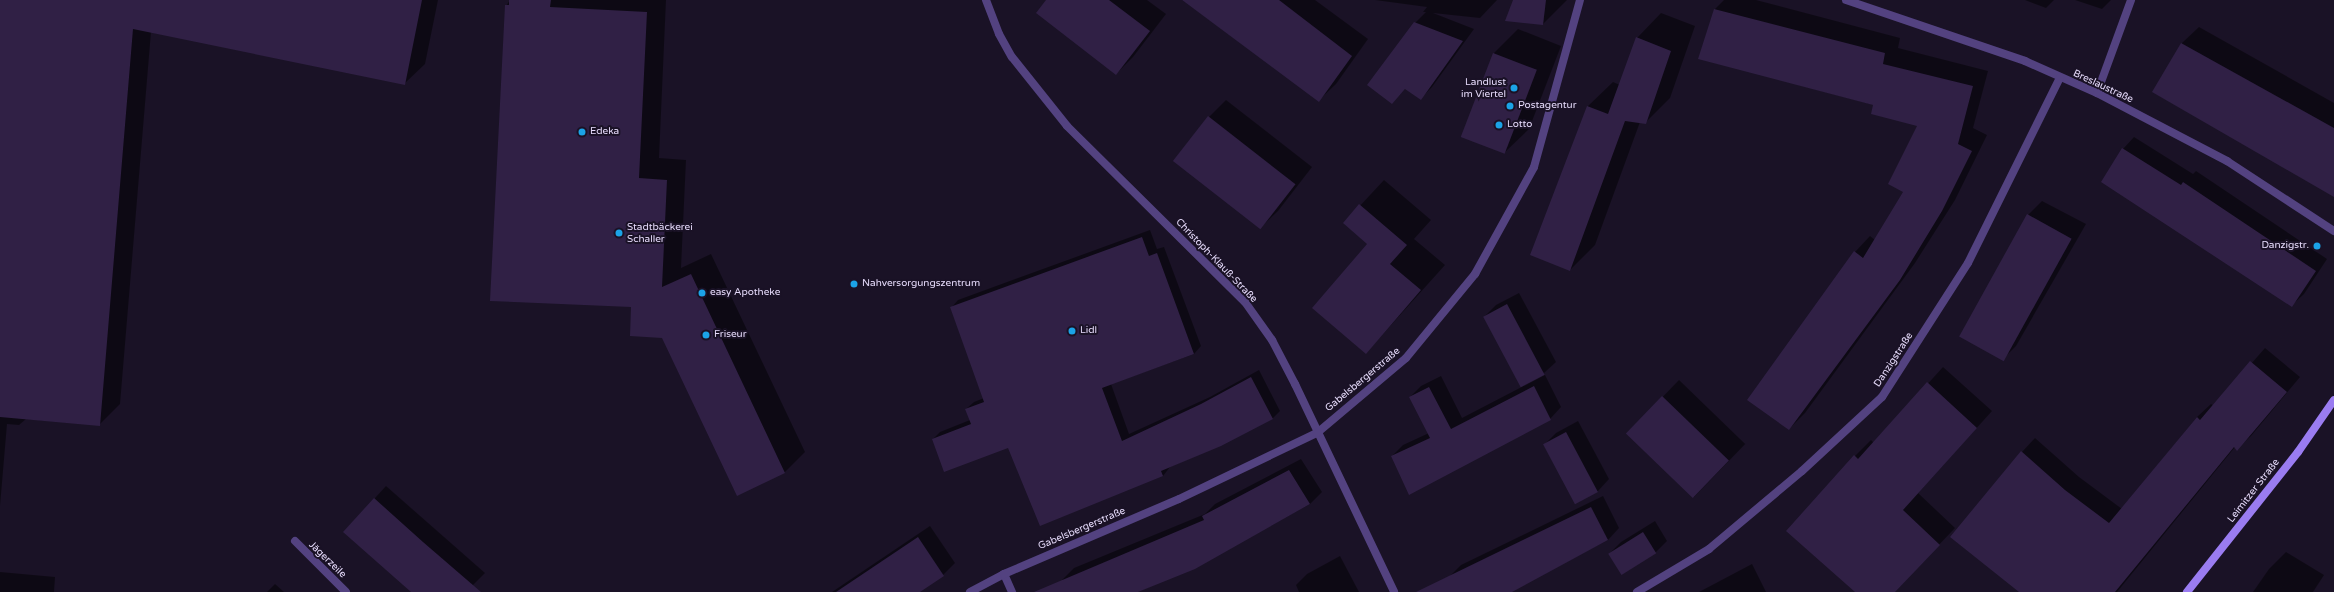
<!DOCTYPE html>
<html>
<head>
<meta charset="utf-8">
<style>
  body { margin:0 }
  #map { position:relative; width:2334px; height:592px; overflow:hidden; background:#1a1226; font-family:"Varela Round",sans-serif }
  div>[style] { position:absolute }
  .shadow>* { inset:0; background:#0007; transform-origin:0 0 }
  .building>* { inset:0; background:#302045; transform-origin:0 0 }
  .street>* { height:8px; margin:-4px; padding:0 4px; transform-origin:4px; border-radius:4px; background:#534280 }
  .secondary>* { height:8px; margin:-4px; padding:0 4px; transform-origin:4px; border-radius:4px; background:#9a7cf1 }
  .dots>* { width:11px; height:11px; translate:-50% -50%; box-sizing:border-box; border:2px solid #1a1226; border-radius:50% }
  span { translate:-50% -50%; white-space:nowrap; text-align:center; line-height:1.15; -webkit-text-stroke:4px #1a1226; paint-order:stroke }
  .poi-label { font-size:10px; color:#e6dbfb }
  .right { translate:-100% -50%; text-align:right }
  .left { translate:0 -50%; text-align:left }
  .street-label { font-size:10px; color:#e6dbfb }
</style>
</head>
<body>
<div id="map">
  <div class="shadow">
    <i style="clip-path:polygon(0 0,438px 0,425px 64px,404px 84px,151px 32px,120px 404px,99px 425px,26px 419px,19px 425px,7px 424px,0 506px)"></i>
    <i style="clip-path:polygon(510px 0,666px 0,659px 158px,686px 160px,681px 268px,711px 254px,805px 452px,785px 472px,738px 494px,663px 337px,632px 306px,506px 6px)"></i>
    <i style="clip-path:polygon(1047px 0,1147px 0,1166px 14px,1133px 57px,1116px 74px)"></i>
    <i style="clip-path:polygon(1182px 0,1315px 0,1368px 39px,1336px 84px,1319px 100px)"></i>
    <i style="clip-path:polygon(1375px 0,1497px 0,1480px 18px,1433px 13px,1474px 29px,1432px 87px,1420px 99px,1406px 88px,1392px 103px,1415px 23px,1426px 12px,1423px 12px,1427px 7px)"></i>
    <i style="clip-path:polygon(1514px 0,1567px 0,1543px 24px)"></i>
    <i style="clip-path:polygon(1724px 0,1756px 0,1900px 38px,1898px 48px,1988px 71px,1973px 128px,1987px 135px,1955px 200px,1915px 263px,1805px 413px,1789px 429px,1855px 252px,1870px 236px,1875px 240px,1904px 192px,1918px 125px,1874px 105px,1699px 58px,1715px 9px)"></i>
    <i style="clip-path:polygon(2025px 0,2054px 0,2046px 8px)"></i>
    <i style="clip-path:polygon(2075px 0,2111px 0,2102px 9px)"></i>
    <i style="clip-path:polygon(1661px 13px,1695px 26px,1670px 98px,1645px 123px,1640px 122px,1595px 245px,1570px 270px,1588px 106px,1613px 82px,1620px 85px,1637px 38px)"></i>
    <i style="clip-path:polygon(2199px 27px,2334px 103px,2334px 196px,2153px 92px,2182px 43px)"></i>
    <i style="clip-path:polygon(1518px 29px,1561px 46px,1529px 129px,1504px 153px,1494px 53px)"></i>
    <i style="clip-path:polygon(1226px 100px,1312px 167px,1278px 211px,1261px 227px,1175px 161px,1209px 117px)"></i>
    <i style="clip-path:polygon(2134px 137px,2193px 174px,2196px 171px,2327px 259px,2304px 294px,2292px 305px,2123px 149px)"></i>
    <i style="clip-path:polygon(1384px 180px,1431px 220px,1414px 239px,1445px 265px,1366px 353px,1368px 244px,1344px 223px)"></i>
    <i style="clip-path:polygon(2042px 201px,2086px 224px,2016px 346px,2002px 360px,2028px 215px)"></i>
    <i style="clip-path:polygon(1150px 230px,1157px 249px,1164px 247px,1201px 346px,1194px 354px,1111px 384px,1129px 434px,1210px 397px,1259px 370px,1280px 411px,1273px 418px,1220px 445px,1170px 467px,1163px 476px,1009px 447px,933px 439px,940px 432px,970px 420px,966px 409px,974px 402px,984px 398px,951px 308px,958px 300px)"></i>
    <i style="clip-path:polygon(1519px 293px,1556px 362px,1544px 373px,1484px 317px,1496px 305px)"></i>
    <i style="clip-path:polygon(2265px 348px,2300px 377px,2251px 436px,2237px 449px,2235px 447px,2117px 592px,2020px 592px,2022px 452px,2035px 438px,2079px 477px,2122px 509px,2197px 417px,2211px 404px,2214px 406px)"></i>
    <i style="clip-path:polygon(1943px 367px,1992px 411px,1918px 493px,1955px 528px,1894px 592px,1857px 592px,1788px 531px,1855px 456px,1871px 440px,1874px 443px)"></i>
    <i style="clip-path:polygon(1545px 375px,1561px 407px,1550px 419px,1392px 456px,1403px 445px,1429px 433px,1410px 397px,1421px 386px,1441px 376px,1462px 418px)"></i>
    <i style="left:1679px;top:380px;width:92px;height:74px;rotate:44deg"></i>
    <i style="clip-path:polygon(1578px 421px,1609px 479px,1598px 491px,1576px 503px,1544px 445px,1556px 433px)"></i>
    <i style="clip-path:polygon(1301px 459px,1322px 492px,1310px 504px,1194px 568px,1137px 592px,1068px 592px,1062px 580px,1074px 568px,1205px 514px,1215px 504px)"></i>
    <i style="clip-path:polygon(386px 486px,485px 573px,466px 592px,412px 592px,344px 532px)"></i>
    <i style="clip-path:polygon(1603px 496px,1619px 528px,1608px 540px,1509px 592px,1456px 592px,1449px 577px,1461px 565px)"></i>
    <i style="clip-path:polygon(1655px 521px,1667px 541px,1655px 553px,1609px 554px,1621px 542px)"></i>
    <i style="clip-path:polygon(930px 526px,955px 563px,943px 575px,918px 592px,832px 592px)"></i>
    <i style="clip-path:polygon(2286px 552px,2324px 575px,2313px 592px,2253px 592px,2269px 569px)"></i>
    <i style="clip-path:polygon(1340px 556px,1359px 592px,1299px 592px,1296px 585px,1307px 574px)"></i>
    <i style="clip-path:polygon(1752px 564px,1766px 592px,1699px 592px)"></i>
    <i style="clip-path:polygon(0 572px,55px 577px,54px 592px,0 592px)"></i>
    <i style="clip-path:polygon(275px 584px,284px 592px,267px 592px)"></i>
  </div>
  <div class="building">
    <i style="clip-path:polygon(0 0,422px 0,405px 85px,133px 29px,100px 426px,0 417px)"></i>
    <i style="clip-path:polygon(509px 0,551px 0,550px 7px,647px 12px,639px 178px,667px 180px,662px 287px,691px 274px,785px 473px,737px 496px,662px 338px,630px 336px,631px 307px,490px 301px,505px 5px,509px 5px)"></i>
    <i style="clip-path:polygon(1046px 0,1109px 0,1150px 31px,1116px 75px,1036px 13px)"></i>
    <i style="clip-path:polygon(1182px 0,1279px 0,1352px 56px,1319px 102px)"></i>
    <i style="clip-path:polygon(1513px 0,1546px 0,1543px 25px,1505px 21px)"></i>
    <i style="clip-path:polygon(1714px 9px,1885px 53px,1883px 64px,1973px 86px,1958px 144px,1972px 151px,1942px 211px,1900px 280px,1789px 430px,1747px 400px,1854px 251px,1863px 258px,1903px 192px,1888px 184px,1917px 126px,1871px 114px,1873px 105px,1698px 59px)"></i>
    <i style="clip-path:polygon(1414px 22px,1463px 41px,1421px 100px,1405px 89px,1392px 104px,1367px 85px)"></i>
    <i style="clip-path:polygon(1636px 37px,1671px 51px,1646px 124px,1625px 121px,1570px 271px,1530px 255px,1587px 106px,1608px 114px)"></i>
    <i style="clip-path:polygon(2181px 43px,2334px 128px,2334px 197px,2152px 92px)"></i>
    <i style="left:1493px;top:53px;width:47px;height:90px;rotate:21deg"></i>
    <i style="left:1208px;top:116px;width:111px;height:57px;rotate:38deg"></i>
    <i style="clip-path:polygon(2122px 148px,2181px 185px,2183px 182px,2316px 271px,2292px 307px,2101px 182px)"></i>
    <i style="clip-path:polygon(1359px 204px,1407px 245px,1390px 264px,1421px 290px,1366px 354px,1312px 308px,1367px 244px,1343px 223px)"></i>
    <i style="left:2027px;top:214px;width:51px;height:140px;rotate:29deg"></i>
    <i style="clip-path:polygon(1142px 237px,1149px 256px,1157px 253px,1194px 354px,1102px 388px,1122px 441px,1201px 404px,1251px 377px,1273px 419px,1221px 446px,1161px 471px,1163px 476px,1040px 526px,1008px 448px,944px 472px,932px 439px,971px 424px,965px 409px,984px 402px,950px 307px)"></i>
    <i style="left:1507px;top:304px;width:80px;height:27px;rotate:62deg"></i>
    <i style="clip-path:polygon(2250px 361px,2287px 392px,2237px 451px,2234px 447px,2115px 592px,2019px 592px,1950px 537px,2021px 451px,2065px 490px,2109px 523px,2197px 417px,2200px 420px)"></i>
    <i style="clip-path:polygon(1927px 382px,1977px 428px,1903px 510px,1940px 545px,1895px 592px,1855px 592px,1786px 531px,1854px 455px,1858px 459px)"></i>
    <i style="clip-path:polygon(1534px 386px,1551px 420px,1409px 495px,1391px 456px,1430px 438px,1409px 397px,1429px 387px,1451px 429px)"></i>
    <i style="left:1662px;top:396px;width:93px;height:52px;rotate:44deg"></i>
    <i style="left:1566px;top:432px;width:68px;height:26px;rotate:62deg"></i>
    <i style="clip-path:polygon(1289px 470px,1310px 504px,1195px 569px,1138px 592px,1034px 592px,1204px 520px,1202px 516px)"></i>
    <i style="clip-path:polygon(374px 498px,423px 542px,481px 592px,411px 592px,343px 532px)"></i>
    <i style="clip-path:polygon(1591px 507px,1608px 540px,1512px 592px,1416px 592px)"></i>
    <i style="left:1643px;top:532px;width:25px;height:41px;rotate:58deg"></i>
    <i style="clip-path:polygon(918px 537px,944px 576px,920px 592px,836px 592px)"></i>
  </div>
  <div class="street">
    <i style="left:986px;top:0;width:36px;rotate:69deg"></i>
    <i style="left:999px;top:34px;width:26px;rotate:61deg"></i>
    <i style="left:1012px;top:57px;width:88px;rotate:51.4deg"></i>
    <i style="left:1067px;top:126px;width:250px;rotate:44.7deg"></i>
    <i style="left:1245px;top:302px;width:47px;rotate:54.6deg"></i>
    <i style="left:1272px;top:340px;width:50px;rotate:62.4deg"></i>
    <i style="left:1295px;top:384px;width:230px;rotate:64.5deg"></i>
    <i style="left:1846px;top:0;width:189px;rotate:18.8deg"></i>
    <i style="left:2025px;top:61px;width:79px;rotate:24deg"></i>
    <i style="left:2097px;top:93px;width:147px;rotate:27.6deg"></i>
    <i style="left:2227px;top:161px;width:128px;rotate:33.2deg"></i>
    <i style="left:2097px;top:93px;width:99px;rotate:-69.9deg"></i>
    <i style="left:295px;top:541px;width:72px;rotate:45deg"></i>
    <i style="left:1004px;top:574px;width:20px;rotate:66deg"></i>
    <i style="left:970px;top:592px;width:38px;rotate:-28deg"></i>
    <i style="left:1004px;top:574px;width:190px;rotate:-23.2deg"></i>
    <i style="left:1179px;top:499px;width:153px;rotate:-25.6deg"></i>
    <i style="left:1317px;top:433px;width:116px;rotate:-40.1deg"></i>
    <i style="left:1406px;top:358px;width:109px;rotate:-50.6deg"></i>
    <i style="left:1475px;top:274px;width:122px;rotate:-61.1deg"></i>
    <i style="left:1534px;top:167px;width:173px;rotate:-74.6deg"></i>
    <i style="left:1637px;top:592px;width:84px;rotate:-30.8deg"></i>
    <i style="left:1709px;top:549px;width:121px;rotate:-40deg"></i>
    <i style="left:1802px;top:471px;width:109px;rotate:-42.8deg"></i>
    <i style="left:1882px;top:397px;width:159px;rotate:-57.3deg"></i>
    <i style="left:1968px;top:263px;width:207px;rotate:-63.6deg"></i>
  </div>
  <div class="secondary">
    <i style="left:2187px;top:592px;width:179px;rotate:-51.6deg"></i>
    <i style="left:2298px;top:452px;width:63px;rotate:-55.3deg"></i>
  </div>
  <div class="dots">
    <i style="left:1514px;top:88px;background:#1ba3e7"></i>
    <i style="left:1510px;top:106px;background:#1ba3e7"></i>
    <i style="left:1499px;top:125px;background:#1ba3e7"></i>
    <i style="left:582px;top:132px;background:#1ba3e7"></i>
    <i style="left:619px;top:233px;background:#1ba3e7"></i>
    <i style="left:2317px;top:246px;background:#1ba3e7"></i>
    <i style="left:854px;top:284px;background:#1ba3e7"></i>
    <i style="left:702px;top:293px;background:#1ba3e7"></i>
    <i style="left:1072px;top:331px;background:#1ba3e7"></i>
    <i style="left:706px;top:335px;background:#1ba3e7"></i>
  </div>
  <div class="poi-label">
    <span class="right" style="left:1506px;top:88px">Landlust<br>im Viertel</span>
    <span class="left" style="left:1518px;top:106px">Postagentur</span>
    <span class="left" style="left:1507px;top:125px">Lotto</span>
    <span class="left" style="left:590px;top:132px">Edeka</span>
    <span class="left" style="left:627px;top:233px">Stadtbäckerei<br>Schaller</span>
    <span class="right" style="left:2309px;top:246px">Danzigstr.</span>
    <span class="left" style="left:862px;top:284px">Nahversorgungszentrum</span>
    <span class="left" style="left:710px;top:293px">easy Apotheke</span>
    <span class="left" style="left:1080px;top:331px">Lidl</span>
    <span class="left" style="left:714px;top:335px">Friseur</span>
  </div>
  <div class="street-label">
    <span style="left:2103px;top:87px;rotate:25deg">Breslaustraße</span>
    <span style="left:1216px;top:261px;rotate:46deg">Christoph-Klauß-Straße</span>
    <span style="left:1894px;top:360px;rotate:-57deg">Danzigstraße</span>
    <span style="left:1363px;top:380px;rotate:-40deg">Gabelsbergerstraße</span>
    <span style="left:2254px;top:491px;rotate:-52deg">Leimitzer Straße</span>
    <span style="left:1082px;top:529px;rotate:-23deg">Gabelsbergerstraße</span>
    <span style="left:327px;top:560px;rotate:44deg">Jägerzeile</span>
  </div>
</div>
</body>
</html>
